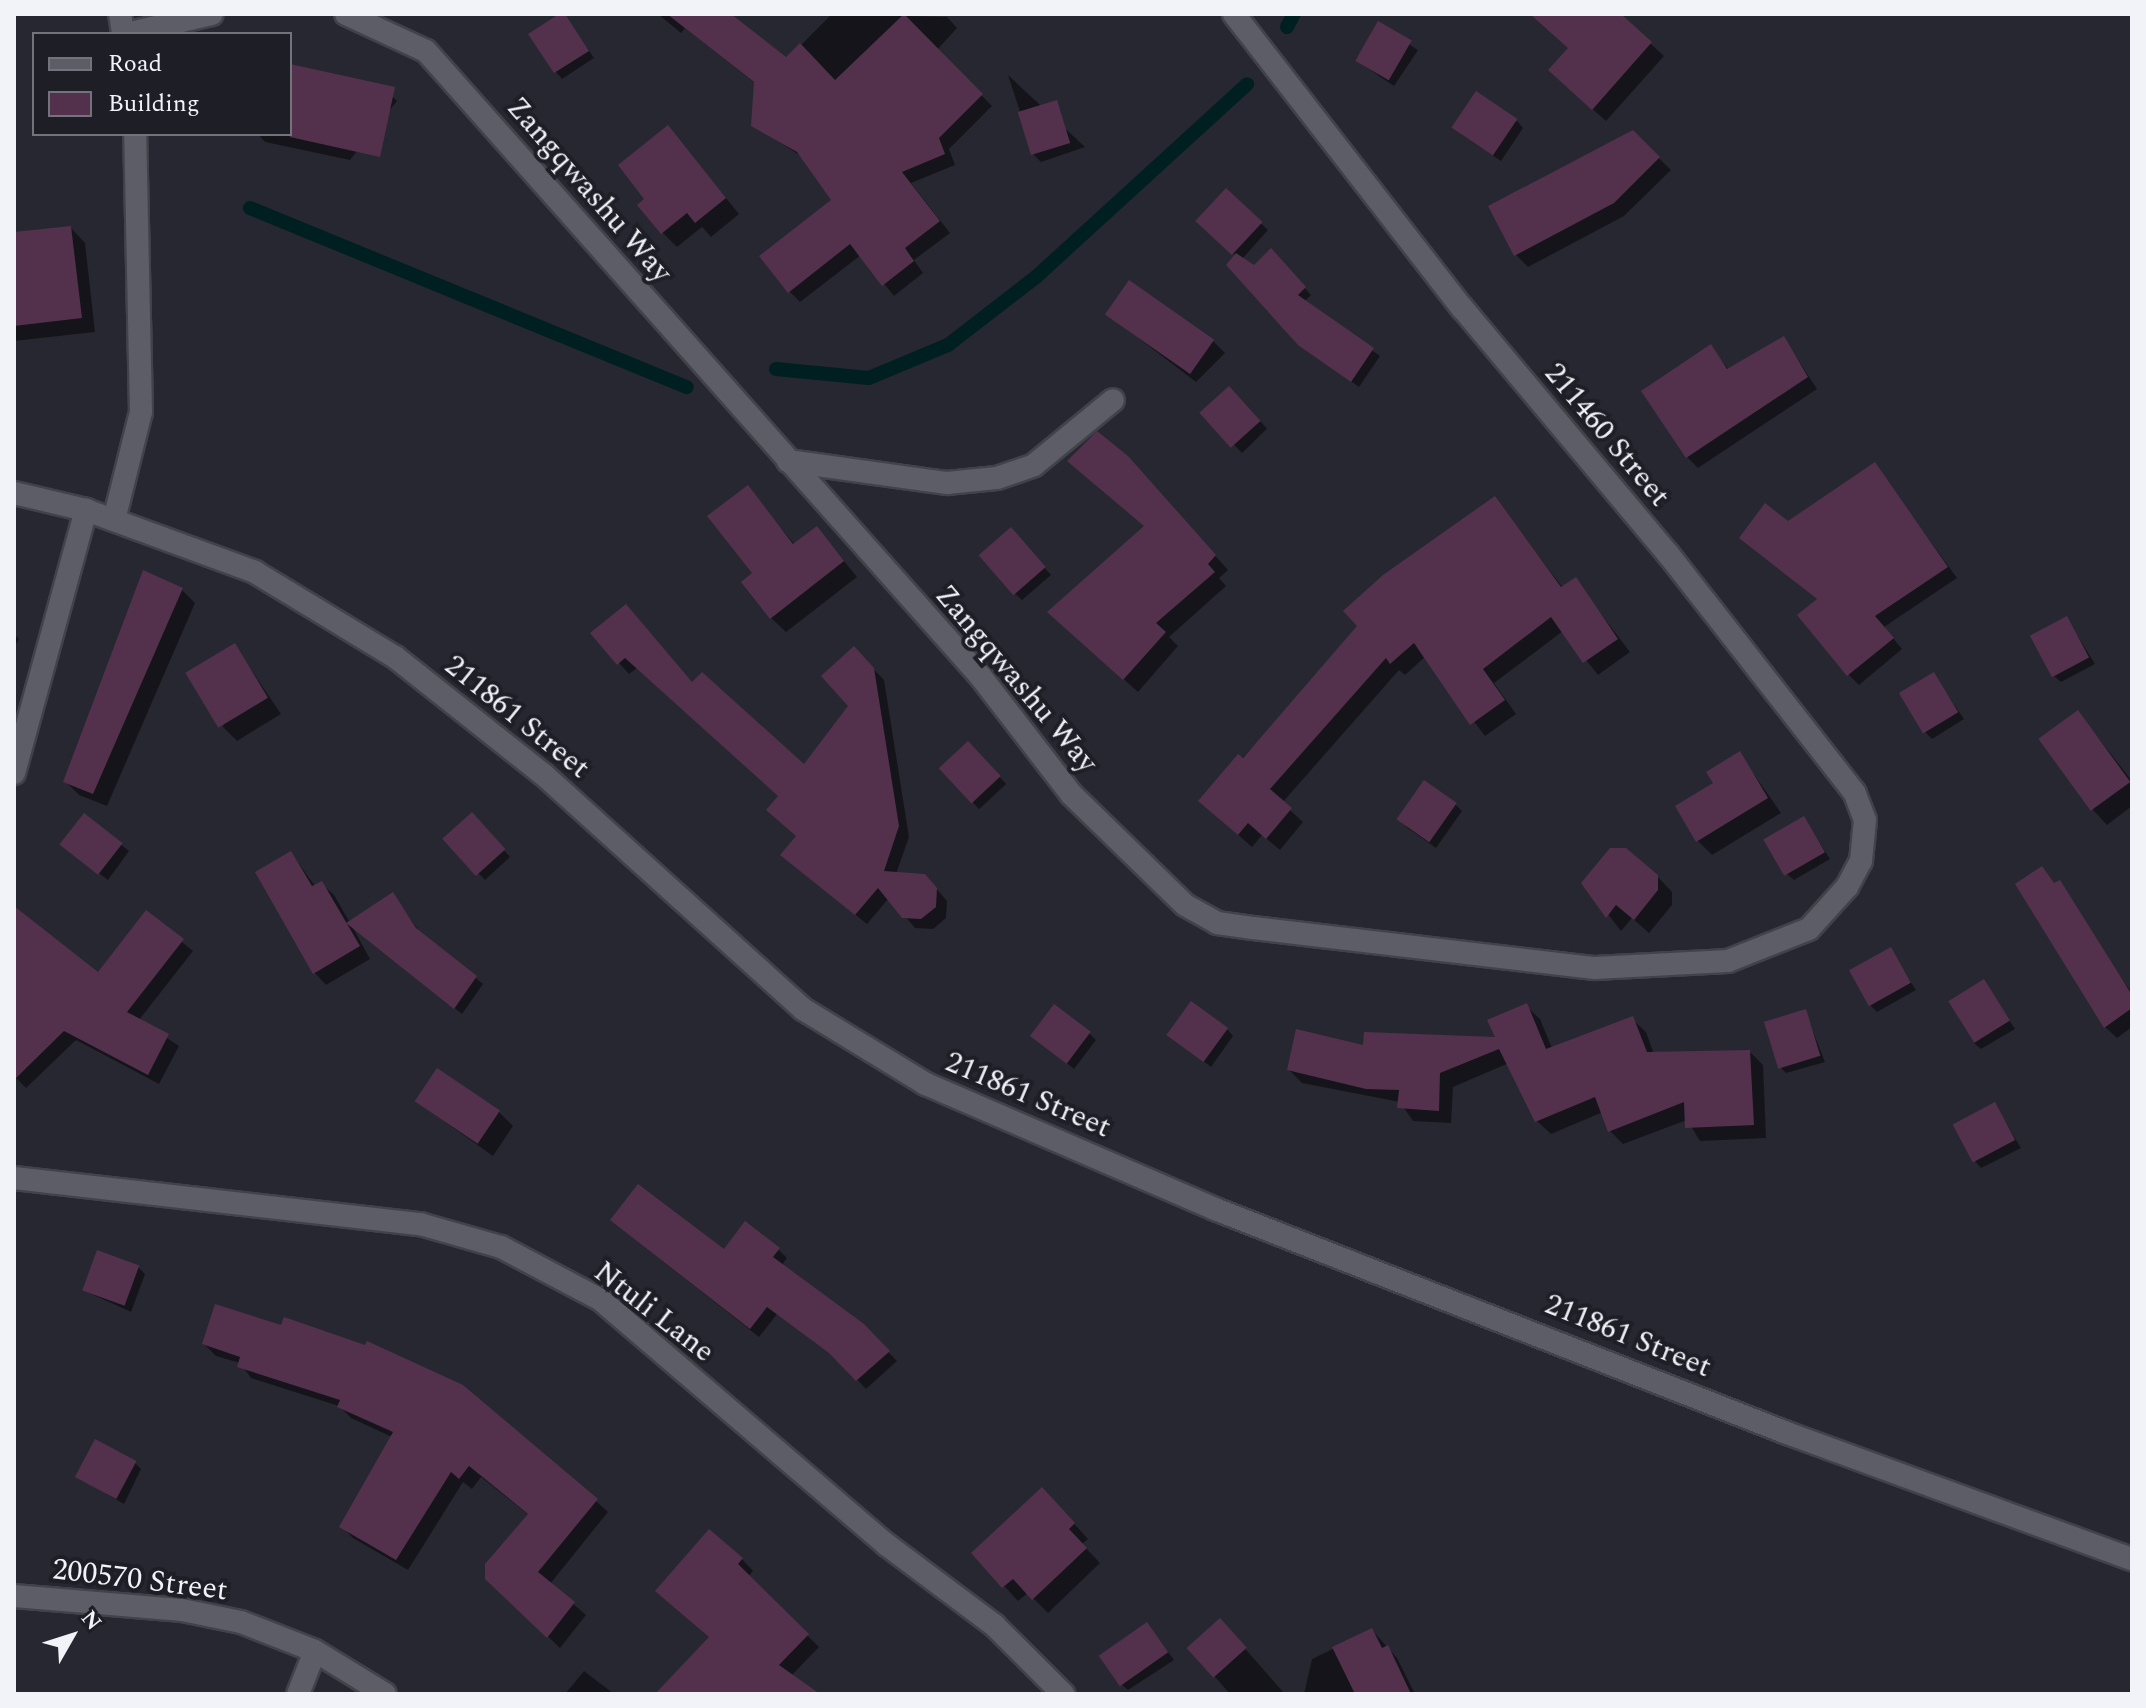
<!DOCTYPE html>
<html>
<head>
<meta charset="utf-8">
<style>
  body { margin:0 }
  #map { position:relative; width:2146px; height:1708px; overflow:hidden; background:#272731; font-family:Spectral,serif }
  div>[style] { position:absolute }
  .shadow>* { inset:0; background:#0007; transform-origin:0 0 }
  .stream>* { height:14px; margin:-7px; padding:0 7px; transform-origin:7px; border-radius:7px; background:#001f20 }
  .building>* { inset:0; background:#53314c; transform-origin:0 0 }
  .roads { filter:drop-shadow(2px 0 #42424a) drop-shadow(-2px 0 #42424a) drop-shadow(0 2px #42424a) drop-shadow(0 -2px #42424a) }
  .minor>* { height:22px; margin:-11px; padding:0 11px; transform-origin:11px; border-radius:11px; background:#5d5d68 }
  span { translate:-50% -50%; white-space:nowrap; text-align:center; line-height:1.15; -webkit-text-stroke:8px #1e1e27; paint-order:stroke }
  .street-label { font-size:30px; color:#f2f2f9 }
  .frame { position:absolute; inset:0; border:16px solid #f2f2f9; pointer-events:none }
  .legend { position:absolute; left:32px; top:32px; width:260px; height:104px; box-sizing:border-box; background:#1e1e27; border:2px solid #73737b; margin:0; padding:10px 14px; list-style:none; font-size:24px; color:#f2f2f9 }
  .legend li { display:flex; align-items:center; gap:16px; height:40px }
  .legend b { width:40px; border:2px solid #73737b }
  .north { position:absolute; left:32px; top:1596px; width:80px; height:80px; -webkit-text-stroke:6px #1e1e27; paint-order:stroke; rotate:51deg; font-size:22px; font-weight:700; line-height:32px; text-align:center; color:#f2f2f9 }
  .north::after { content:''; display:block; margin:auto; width:28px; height:36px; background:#f2f2f9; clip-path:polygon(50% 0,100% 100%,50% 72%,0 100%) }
</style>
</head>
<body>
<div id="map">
  <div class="shadow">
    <i style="clip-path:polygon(563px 14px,594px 58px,562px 79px,556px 72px)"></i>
    <i style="clip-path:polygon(658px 14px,727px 14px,786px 60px,832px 14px,947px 17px,957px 28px,937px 50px,992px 106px,949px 149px,955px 165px,911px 183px,950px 233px,914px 260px,923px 273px,894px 296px,861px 255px,800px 302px,789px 291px,833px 201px,804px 158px,753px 125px,756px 84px,685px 28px,681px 33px)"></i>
    <i style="clip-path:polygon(1532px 14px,1618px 14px,1664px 56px,1606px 121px,1563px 83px,1570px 49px)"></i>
    <i style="left:1379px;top:24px;width:47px;height:43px;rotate:34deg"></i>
    <i style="clip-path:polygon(290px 66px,382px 86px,397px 101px,350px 160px,265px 142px,258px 134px,290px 134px)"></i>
    <i style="clip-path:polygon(1008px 75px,1085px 147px,1041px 162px,1034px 155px)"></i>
    <i style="clip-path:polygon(1517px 121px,1523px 128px,1501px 161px,1461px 134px)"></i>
    <i style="clip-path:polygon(668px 127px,739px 214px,711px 237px,702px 227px,677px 247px,662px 232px,647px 199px)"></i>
    <i style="clip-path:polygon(1633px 133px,1671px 170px,1624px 216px,1528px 267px,1516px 255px)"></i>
    <i style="clip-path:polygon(1226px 191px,1268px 230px,1242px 259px,1255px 268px,1271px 251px,1311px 295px,1304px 302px,1380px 356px,1359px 387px,1300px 344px,1236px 256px,1199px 222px)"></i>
    <i style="clip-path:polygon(71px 228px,85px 243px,95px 332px,14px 341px,14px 234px)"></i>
    <i style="clip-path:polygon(1107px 314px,1213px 341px,1225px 353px,1196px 382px)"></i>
    <i style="clip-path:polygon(1784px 338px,1817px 389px,1698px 468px,1687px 457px,1710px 347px,1729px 370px)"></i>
    <i style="left:1229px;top:389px;width:55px;height:35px;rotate:46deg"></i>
    <i style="clip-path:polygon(1875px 465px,1957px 578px,1884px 627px,1902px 649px,1859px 685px,1848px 674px,1818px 600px,1742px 538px,1788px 524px)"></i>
    <i style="clip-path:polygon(1141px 472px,1228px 570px,1219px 578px,1226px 586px,1169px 637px,1178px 646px,1138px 692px,1063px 625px,1146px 527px)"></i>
    <i style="clip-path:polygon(748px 488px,795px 545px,817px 528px,857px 577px,786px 632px,771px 618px,754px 573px)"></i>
    <i style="clip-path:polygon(1495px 499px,1563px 588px,1575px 580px,1630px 652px,1598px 675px,1563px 631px,1494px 683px,1516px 714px,1485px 736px,1425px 657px,1405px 675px,1399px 670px,1282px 803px,1303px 822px,1280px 850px,1262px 835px,1252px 847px,1200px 801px)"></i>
    <i style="clip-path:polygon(1017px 537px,1051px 575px,1022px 600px,1015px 594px)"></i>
    <i style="clip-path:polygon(181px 589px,195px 603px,107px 806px,79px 795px,65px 781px)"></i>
    <i style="clip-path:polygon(2067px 619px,2095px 664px,2061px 682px,2054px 676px)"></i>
    <i style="clip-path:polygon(14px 634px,19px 639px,14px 648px)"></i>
    <i style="clip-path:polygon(593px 634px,693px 684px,804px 767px,851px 706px,864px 659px,884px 680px,909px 837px,896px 874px,935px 887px,947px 901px,946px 918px,933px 929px,915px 928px,889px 898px,867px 924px,793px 865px,798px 837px,780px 796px,637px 668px,629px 674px)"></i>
    <i style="clip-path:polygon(235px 646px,281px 714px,237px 741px,223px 727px)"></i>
    <i style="clip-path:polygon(1933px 674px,1964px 719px,1932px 739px,1925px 732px)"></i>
    <i style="clip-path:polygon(2078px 712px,2132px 781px,2132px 806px,2107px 825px,2093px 810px)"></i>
    <i style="left:968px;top:743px;width:56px;height:37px;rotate:47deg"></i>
    <i style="clip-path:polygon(1739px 753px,1781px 813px,1712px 855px,1698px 841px)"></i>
    <i style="clip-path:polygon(1455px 804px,1462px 811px,1436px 848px,1405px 826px)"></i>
    <i style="clip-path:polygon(85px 816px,129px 851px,108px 880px,70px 852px)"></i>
    <i style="clip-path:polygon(1804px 818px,1830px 859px,1794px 880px,1787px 874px)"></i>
    <i style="clip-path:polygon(479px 822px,510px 857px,485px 880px,446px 839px)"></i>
    <i style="clip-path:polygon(291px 853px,315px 886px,321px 883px,334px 895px,350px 923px,393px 894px,421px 934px,483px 984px,462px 1014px,352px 926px,370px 959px,326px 985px,314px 972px)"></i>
    <i style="clip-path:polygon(2042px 869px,2132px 993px,2132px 1027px,2117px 1038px,2105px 1027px)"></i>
    <i style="clip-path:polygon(1657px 876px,1672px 892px,1672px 905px,1649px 933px,1632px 918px,1621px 931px,1584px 883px)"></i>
    <i style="clip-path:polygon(14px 909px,98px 975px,146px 913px,193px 951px,139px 1020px,179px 1046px,159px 1084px,76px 1040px,26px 1088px,14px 1076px)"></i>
    <i style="clip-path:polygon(1890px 950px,1916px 990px,1877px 1012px,1870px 1005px)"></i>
    <i style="clip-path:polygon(1984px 982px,2015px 1029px,1981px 1049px,1974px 1043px)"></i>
    <i style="clip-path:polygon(1526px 1006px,1540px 1019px,1552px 1048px,1632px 1019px,1646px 1032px,1654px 1054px,1750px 1052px,1763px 1065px,1766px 1138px,1700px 1141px,1687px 1120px,1623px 1144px,1610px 1131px,1603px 1112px,1551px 1134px,1537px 1121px,1509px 1063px,1453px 1087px,1451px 1123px,1413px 1121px,1400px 1102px,1302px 1083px,1289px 1070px,1365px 1048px,1498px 1039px)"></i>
    <i style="clip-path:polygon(1805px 1011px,1825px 1062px,1786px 1073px,1779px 1066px)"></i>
    <i style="clip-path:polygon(1227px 1029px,1233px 1036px,1211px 1067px,1169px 1035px)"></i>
    <i style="clip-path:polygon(1089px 1033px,1096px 1040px,1074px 1069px,1039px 1041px)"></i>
    <i style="clip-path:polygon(417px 1102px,498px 1111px,513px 1126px,493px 1156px)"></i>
    <i style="clip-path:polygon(1995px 1105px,2021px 1148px,1981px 1168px,1975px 1161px)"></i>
    <i style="clip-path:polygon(621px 1228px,724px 1251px,778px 1249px,787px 1258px,781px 1266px,863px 1326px,897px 1361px,866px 1389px,838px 1359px,777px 1314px,759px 1337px)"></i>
    <i style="clip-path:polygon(138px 1267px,145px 1274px,131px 1312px,85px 1291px)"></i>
    <i style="clip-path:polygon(216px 1307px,596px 1501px,608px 1512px,550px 1584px,586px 1615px,560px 1648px,500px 1591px,530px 1516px,481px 1477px,472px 1489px,463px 1482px,408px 1570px,353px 1538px,341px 1526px,392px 1437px,351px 1418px,339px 1406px,251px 1378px,240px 1363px,216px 1356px,204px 1344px)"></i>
    <i style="clip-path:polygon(134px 1462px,141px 1469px,124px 1504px,78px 1477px)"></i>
    <i style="clip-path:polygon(1056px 1504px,1088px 1539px,1082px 1544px,1100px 1563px,1048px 1613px,1028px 1593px,1018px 1601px,974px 1553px)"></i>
    <i style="clip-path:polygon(742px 1559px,753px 1571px,748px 1577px,819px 1647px,791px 1676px,816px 1694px,658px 1694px,711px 1638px,670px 1603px)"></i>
    <i style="clip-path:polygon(1147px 1624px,1174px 1660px,1128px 1690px,1121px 1684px)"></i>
    <i style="clip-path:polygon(1226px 1627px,1284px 1693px,1283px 1694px,1230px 1694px,1189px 1647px)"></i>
    <i style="clip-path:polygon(1372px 1630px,1397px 1658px,1415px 1694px,1304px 1694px,1312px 1659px)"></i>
    <i style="clip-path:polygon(584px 1671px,614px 1694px,565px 1694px)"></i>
  </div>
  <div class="stream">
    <i style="left:1287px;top:27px;width:15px;rotate:-62deg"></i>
    <i style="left:250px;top:208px;width:472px;rotate:22.3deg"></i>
    <i style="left:776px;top:369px;width:93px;rotate:5.5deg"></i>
    <i style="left:869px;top:378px;width:86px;rotate:-22.7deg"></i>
    <i style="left:948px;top:345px;width:111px;rotate:-37.7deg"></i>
    <i style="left:1036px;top:277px;width:286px;rotate:-42.4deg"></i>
  </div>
  <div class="building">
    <i style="clip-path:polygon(559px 14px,565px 14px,589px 51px,554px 73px,528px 34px)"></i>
    <i style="clip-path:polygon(667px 14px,731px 14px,786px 57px,800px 43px,835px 80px,904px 14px,983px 94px,939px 138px,945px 154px,902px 172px,940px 221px,905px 248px,914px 261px,882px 286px,850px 244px,788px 293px,759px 256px,831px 200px,797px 152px,751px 126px,754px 82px)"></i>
    <i style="clip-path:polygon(1530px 14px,1621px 14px,1652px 42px,1592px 110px,1548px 70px,1568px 48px)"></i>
    <i style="left:1378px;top:21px;width:39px;height:46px;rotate:30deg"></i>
    <i style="clip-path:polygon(290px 64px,395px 87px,380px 157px,290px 137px)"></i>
    <i style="left:1476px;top:91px;width:50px;height:44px;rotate:34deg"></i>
    <i style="left:1057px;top:100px;width:45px;height:41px;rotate:73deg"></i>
    <i style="clip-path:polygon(668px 125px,726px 198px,695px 223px,687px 213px,661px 234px,637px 205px,644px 199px,618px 165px)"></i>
    <i style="clip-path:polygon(1633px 130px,1660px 157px,1614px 203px,1514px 256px,1488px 206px)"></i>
    <i style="left:1226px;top:188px;width:50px;height:45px;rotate:43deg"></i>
    <i style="clip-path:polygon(71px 226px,82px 318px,14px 326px,14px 232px)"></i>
    <i style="clip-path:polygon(1271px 248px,1306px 287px,1298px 295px,1374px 348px,1351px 382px,1298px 345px,1226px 265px,1236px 253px,1254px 265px)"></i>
    <i style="left:1129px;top:280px;width:104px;height:42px;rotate:35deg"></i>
    <i style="clip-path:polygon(1784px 336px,1808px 377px,1686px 458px,1641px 391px,1711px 344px,1727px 369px)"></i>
    <i style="left:1229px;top:386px;width:47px;height:40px;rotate:48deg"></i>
    <i style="clip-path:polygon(1097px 431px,1128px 456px,1216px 555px,1208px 564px,1215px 572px,1156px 623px,1166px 632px,1123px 680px,1047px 612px,1144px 526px,1067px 461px)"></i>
    <i style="clip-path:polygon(1875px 462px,1948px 567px,1875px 616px,1894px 638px,1847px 676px,1797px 615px,1817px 599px,1739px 538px,1765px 503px,1788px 521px)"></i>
    <i style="clip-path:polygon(748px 485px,793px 544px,817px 526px,844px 561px,770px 619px,741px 582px,752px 573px,707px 516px)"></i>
    <i style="clip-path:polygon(1495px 496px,1561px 587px,1576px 577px,1618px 639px,1583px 663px,1551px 617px,1483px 669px,1505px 700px,1470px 725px,1414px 643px,1390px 664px,1386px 658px,1270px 789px,1292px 808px,1266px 839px,1248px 823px,1238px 835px,1198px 801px,1238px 754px,1243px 758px,1357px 626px,1343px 611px,1383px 575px)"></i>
    <i style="left:1011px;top:527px;width:53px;height:43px;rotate:49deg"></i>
    <i style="clip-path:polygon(143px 570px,183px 588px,93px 794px,63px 782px)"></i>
    <i style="clip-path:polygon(626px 604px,692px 682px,702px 672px,804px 764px,848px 706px,821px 676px,854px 646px,874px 668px,899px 826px,884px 871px,925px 874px,937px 888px,936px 907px,921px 919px,902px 918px,878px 888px,855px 915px,780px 855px,796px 836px,766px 810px,778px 796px,625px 658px,617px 665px,590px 633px)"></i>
    <i style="left:2067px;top:616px;width:47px;height:42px;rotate:62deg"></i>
    <i style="left:235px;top:643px;width:64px;height:58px;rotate:59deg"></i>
    <i style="left:1934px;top:672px;width:47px;height:41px;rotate:59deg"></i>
    <i style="left:2078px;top:710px;width:89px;height:49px;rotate:54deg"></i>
    <i style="left:968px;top:741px;width:48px;height:40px;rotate:47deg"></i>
    <i style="clip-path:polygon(1740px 751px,1768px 798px,1696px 842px,1675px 806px,1713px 783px,1706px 772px)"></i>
    <i style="left:1424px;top:780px;width:40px;height:48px;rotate:35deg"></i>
    <i style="left:472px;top:812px;width:50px;height:40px;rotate:48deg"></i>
    <i style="left:84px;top:813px;width:49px;height:40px;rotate:38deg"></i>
    <i style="left:1804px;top:816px;width:42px;height:47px;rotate:60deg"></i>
    <i style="clip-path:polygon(1610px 848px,1626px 848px,1658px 875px,1658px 890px,1634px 920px,1616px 905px,1606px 918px,1581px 883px)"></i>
    <i style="clip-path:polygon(291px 851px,312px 886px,322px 881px,360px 946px,313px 974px,255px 872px)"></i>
    <i style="clip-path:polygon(2042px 866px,2054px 883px,2060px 880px,2132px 995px,2132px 1008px,2104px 1028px,2015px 884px)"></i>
    <i style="clip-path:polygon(393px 892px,416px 928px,477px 976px,454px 1009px,346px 923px)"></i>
    <i style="clip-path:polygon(14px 906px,98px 972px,146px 910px,184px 939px,127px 1012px,169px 1034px,148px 1075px,64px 1031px,14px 1080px)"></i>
    <i style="left:1891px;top:947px;width:41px;height:48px;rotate:61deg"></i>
    <i style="left:1984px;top:979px;width:49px;height:42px;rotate:58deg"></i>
    <i style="left:1191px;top:1001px;width:46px;height:42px;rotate:36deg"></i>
    <i style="clip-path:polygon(1527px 1003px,1546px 1049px,1633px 1016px,1647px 1052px,1750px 1050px,1754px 1125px,1685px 1128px,1684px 1102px,1608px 1132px,1595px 1097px,1535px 1122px,1499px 1049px,1440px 1073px,1439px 1111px,1397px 1108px,1399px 1090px,1366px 1089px,1287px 1070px,1296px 1029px,1363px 1045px,1364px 1032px,1495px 1037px,1487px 1020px)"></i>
    <i style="left:1054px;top:1004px;width:46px;height:40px;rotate:37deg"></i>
    <i style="left:1806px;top:1009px;width:49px;height:44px;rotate:73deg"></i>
    <i style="left:437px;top:1068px;width:76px;height:40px;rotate:34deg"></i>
    <i style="left:1995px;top:1102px;width:43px;height:48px;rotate:62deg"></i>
    <i style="clip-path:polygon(638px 1184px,724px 1249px,745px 1221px,780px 1248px,773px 1257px,864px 1324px,890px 1351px,856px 1381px,829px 1353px,767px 1307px,750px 1329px,610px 1220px)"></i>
    <i style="left:97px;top:1250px;width:45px;height:43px;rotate:20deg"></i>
    <i style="clip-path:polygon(215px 1304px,281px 1325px,284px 1317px,365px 1345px,367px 1341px,463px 1385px,598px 1499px,538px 1572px,575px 1602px,547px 1638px,485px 1579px,485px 1564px,528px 1514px,469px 1466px,459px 1479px,451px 1472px,396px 1560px,339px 1527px,393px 1432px,337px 1407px,340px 1400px,237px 1367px,240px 1357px,202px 1344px)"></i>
    <i style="left:95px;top:1439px;width:47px;height:43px;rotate:28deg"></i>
    <i style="clip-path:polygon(1042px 1487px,1075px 1523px,1069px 1529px,1087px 1548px,1032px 1600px,1013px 1579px,1002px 1588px,971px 1553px)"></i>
    <i style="clip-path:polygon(709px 1529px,743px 1558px,738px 1564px,809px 1634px,779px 1665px,820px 1694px,655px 1694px,709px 1637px,655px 1591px)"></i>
    <i style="left:1220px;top:1618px;width:40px;height:45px;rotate:48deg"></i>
    <i style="left:1147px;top:1622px;width:37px;height:59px;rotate:55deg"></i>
    <i style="clip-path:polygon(1372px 1628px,1382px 1648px,1388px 1645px,1411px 1694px,1355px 1694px,1332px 1647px)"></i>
  </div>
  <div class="roads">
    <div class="minor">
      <i style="left:120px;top:14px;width:20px;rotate:81deg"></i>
      <i style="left:346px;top:14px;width:88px;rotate:24.8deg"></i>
      <i style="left:426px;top:51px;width:837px;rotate:48.44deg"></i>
      <i style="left:981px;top:677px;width:148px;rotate:52.4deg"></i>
      <i style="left:1071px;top:794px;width:159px;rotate:44.2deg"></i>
      <i style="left:1185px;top:905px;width:37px;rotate:29deg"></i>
      <i style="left:1217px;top:923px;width:36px;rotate:8deg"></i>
      <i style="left:1253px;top:928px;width:344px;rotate:6.7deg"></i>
      <i style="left:1595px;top:968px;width:133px;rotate:-3deg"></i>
      <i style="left:1728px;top:961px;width:87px;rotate:-21.6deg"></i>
      <i style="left:1809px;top:929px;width:57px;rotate:-47.9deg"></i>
      <i style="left:1847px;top:887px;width:30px;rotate:-62deg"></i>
      <i style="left:1861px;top:861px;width:41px;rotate:-84.4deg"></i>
      <i style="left:1865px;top:820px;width:30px;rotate:-111deg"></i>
      <i style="left:1854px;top:792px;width:302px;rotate:-128deg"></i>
      <i style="left:1668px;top:554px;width:321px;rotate:-129.9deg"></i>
      <i style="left:1462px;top:308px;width:372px;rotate:-127.8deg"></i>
      <i style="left:126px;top:34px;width:88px;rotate:-13.1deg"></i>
      <i style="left:788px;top:461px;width:161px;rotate:7.9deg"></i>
      <i style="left:947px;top:483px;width:50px;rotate:-5.7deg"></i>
      <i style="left:997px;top:478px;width:39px;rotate:-19deg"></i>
      <i style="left:1034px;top:465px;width:102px;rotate:-39.4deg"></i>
      <i style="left:14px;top:493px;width:74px;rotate:13.3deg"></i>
      <i style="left:86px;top:510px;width:180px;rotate:20.1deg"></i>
      <i style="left:255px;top:572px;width:164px;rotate:31.3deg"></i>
      <i style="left:395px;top:657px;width:190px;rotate:38.4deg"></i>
      <i style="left:544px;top:775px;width:349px;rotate:42.1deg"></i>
      <i style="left:803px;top:1009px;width:144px;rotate:31.4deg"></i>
      <i style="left:926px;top:1084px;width:315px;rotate:23.4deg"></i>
      <i style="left:1215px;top:1209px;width:614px;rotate:21.39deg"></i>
      <i style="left:1787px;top:1433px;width:367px;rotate:20.1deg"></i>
      <i style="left:114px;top:520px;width:111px;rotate:-76deg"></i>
      <i style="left:141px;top:412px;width:278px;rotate:-91.2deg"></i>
      <i style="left:14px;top:773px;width:273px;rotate:-74.7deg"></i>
      <i style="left:14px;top:1178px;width:409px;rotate:6.5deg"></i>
      <i style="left:420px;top:1224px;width:84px;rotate:15.9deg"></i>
      <i style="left:501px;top:1247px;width:113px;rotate:27.9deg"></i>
      <i style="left:601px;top:1300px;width:377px;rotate:40.6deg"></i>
      <i style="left:887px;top:1545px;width:134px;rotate:36.8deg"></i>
      <i style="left:994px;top:1625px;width:98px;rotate:45deg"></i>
      <i style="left:14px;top:1596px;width:169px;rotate:4.8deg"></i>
      <i style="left:182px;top:1610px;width:60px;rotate:11.5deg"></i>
      <i style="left:241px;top:1622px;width:79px;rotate:21.4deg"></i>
      <i style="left:315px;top:1651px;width:82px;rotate:31.6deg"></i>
      <i style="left:298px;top:1694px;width:46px;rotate:-68.4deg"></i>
    </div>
  </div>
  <div class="street-label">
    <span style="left:589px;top:190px;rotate:49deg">Zangqwashu Way</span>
    <span style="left:1607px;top:435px;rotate:50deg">211460 Street</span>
    <span style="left:1016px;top:679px;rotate:50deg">Zangqwashu Way</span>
    <span style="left:517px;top:717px;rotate:39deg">211861 Street</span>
    <span style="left:1028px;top:1095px;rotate:23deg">211861 Street</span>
    <span style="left:654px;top:1312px;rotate:38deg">Ntuli Lane</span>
    <span style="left:1628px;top:1336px;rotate:22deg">211861 Street</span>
    <span style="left:140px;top:1580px;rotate:7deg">200570 Street</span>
  </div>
  <div class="frame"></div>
  <ul class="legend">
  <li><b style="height:10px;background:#5d5d68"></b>Road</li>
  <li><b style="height:22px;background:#53314c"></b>Building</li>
  </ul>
  <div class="north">N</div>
</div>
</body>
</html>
